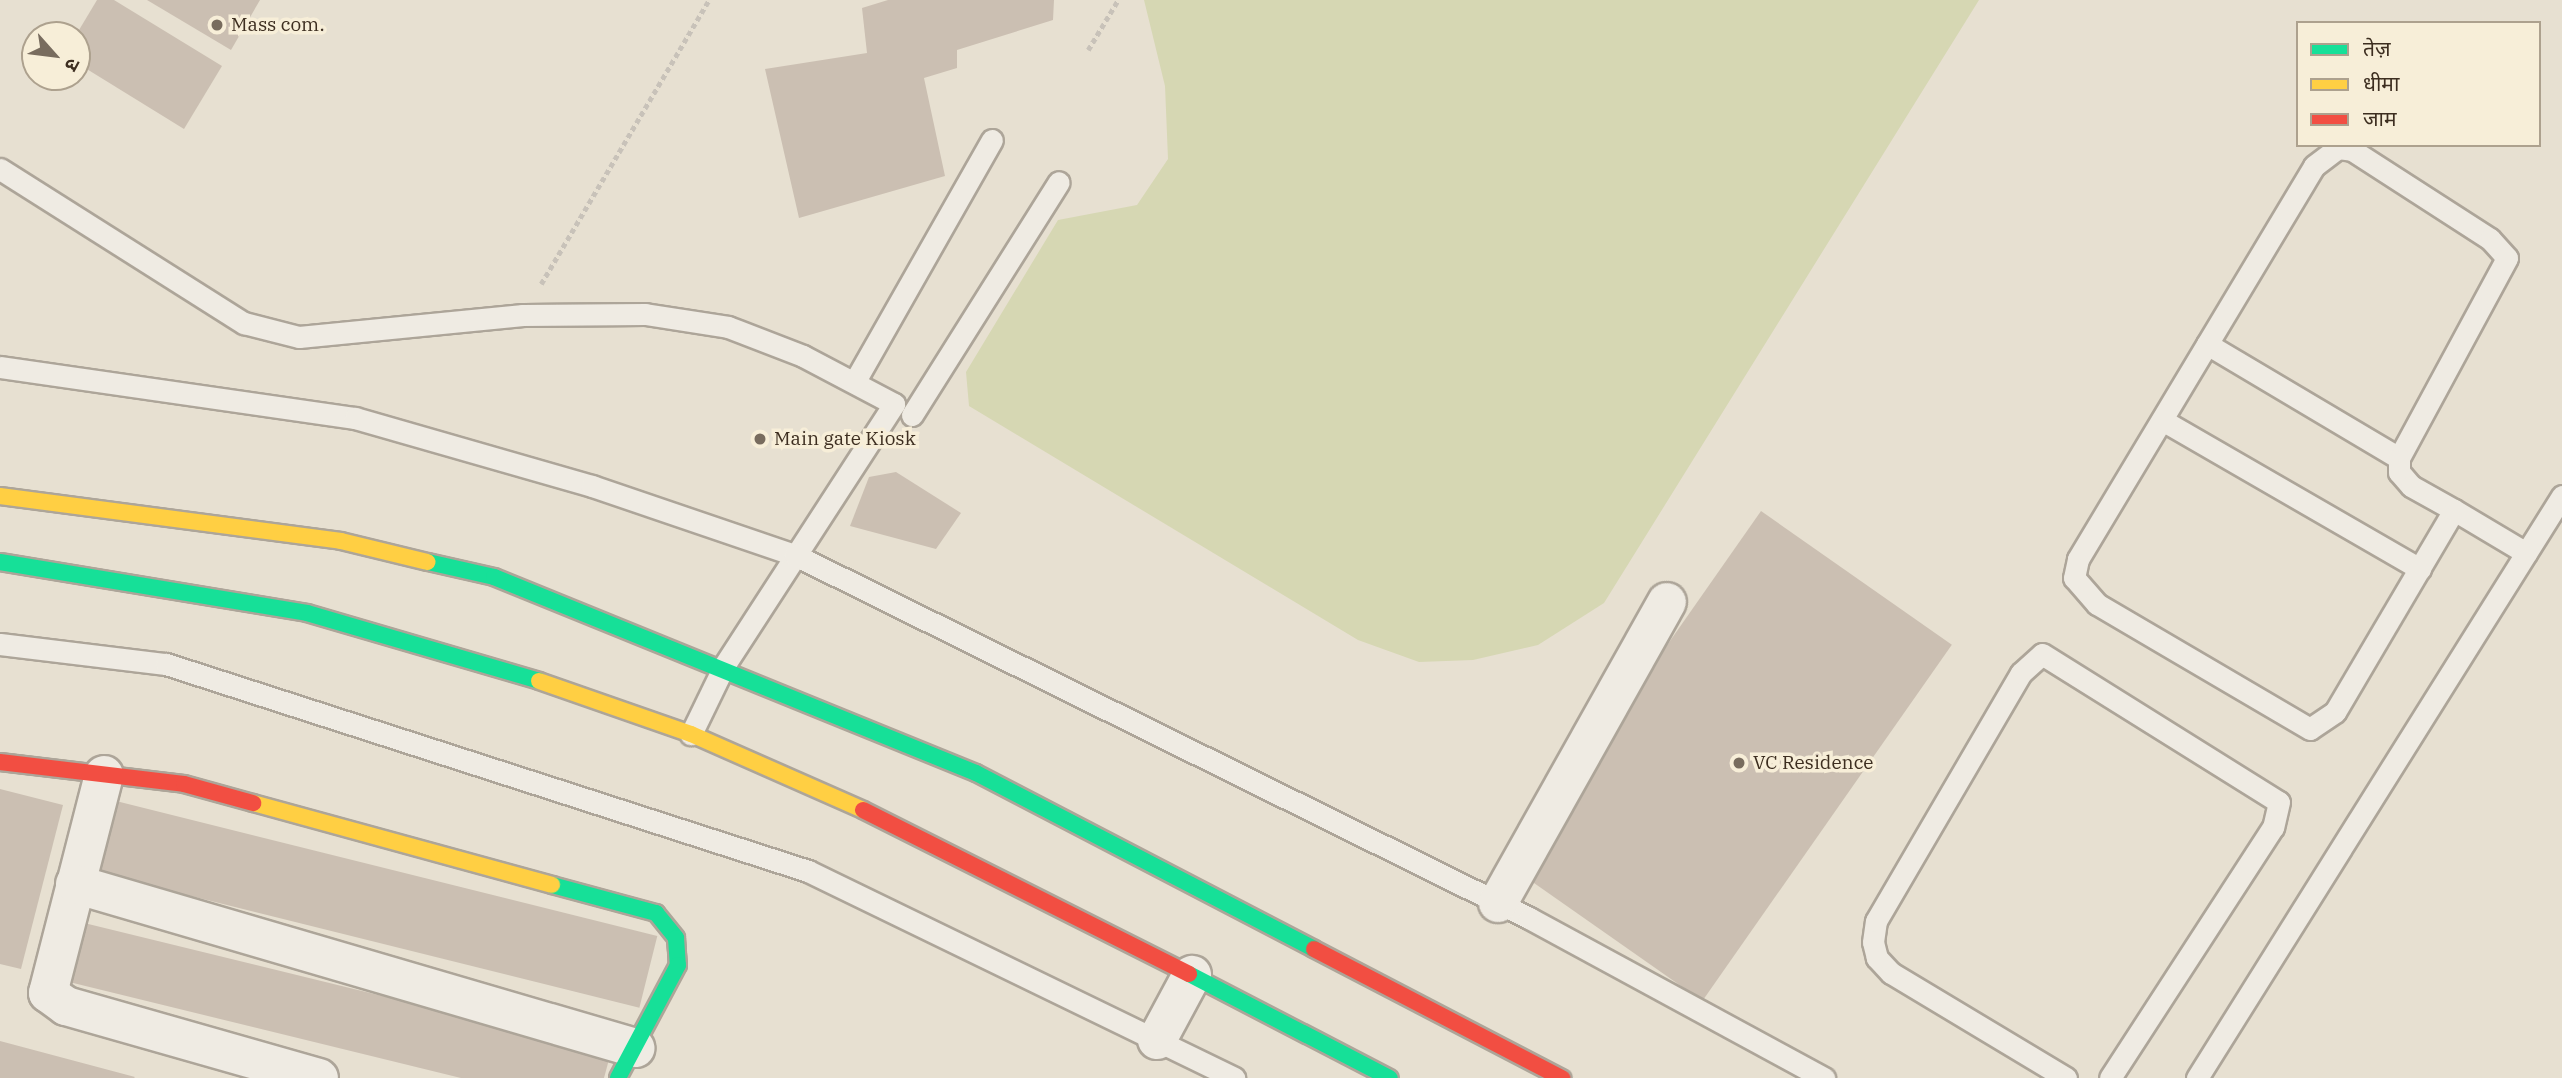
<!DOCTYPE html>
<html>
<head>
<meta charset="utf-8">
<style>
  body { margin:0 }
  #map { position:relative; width:2562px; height:1078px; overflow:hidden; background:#e7e0d1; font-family:"IBM Plex Serif","Noto Sans Devanagari",serif }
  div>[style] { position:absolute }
  .green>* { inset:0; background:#d6d7b3 }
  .building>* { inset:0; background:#cbbfb2; transform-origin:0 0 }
  .path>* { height:4.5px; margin-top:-2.25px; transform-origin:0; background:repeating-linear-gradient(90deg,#c8c2b9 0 5px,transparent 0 8.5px) }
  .roads { filter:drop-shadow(2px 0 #ada599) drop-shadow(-2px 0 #ada599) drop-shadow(0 2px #ada599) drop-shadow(0 -2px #ada599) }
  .lane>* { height:21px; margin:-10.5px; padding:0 10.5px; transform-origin:10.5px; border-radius:10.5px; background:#efebe3 }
  .street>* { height:38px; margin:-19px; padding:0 19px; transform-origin:19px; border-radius:19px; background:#efebe3 }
  .fast>* { height:16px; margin:-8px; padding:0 8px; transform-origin:8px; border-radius:8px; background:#16e098 }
  .slow>* { height:16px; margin:-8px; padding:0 8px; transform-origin:8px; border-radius:8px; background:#ffcf43 }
  .jam>* { height:16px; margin:-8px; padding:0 8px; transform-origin:8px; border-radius:8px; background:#f24e42 }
  .dots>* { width:19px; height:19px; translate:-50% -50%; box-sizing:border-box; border:4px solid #f7eed8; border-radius:50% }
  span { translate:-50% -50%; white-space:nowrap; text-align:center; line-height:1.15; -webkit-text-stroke:7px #f7eed8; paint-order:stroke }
  .poi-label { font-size:19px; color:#3d2e20 }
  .left { translate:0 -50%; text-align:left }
  .legend { position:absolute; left:2296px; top:21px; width:245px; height:126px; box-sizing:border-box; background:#f7eed8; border:2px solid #ada18e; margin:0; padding:9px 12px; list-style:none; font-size:21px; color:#3d2e20 }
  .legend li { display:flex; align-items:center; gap:14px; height:35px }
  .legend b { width:35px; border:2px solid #ada18e }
  .north { position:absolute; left:21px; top:21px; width:70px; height:70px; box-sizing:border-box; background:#f7eed8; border:2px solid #ada18e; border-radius:50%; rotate:118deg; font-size:19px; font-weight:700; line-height:28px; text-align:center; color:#3d2e20 }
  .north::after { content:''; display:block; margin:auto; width:24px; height:32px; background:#786c5e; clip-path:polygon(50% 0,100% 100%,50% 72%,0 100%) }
</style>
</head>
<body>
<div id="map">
  <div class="green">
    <i style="clip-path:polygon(1144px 0,1979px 0,1604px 603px,1538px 645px,1473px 660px,1419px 662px,1358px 640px,969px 406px,966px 372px,1058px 220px,1137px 205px,1168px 159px,1165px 86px)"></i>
  </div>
  <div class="building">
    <i style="clip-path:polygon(97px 0,114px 0,222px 66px,184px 129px,77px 63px,76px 35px)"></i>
    <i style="clip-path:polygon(147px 0,260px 0,231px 50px)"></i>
    <i style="clip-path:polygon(888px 0,1054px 0,1053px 20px,957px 50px,957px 68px,924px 78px,945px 176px,799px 218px,765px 69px,867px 53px,862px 8px)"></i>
    <i style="clip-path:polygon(896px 472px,961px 513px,936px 549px,850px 526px,869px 477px)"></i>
    <i style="left:1761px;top:511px;width:233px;height:435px;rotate:35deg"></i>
    <i style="clip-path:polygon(0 789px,63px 805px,21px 969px,0 964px)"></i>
    <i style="left:112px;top:800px;width:562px;height:74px;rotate:14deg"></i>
    <i style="clip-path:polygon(76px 921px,611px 1052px,604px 1078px,461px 1078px,61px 980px)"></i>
    <i style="clip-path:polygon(0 1041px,135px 1077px,134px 1078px,0 1078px)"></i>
  </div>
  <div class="path">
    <i style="left:1088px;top:50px;width:58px;rotate:-59deg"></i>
    <i style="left:541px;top:284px;width:330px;rotate:-59.4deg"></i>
  </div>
  <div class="roads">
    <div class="lane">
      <i style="left:0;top:169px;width:289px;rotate:32.3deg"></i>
      <i style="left:244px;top:323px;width:57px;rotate:14.3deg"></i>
      <i style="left:299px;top:337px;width:225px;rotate:-5.6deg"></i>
      <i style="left:523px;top:315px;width:122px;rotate:-0.5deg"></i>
      <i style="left:645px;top:314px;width:84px;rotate:8.9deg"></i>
      <i style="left:728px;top:327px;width:80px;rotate:21.1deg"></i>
      <i style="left:803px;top:356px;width:103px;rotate:27.8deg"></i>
      <i style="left:894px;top:404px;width:312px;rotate:123deg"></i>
      <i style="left:724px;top:666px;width:76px;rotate:115.9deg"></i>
      <i style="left:2207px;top:344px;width:223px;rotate:30.7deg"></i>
      <i style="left:0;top:367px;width:359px;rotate:8.2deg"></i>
      <i style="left:355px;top:418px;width:247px;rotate:16deg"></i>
      <i style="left:592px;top:486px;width:214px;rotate:18.8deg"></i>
      <i style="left:795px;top:555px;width:819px;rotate:26.31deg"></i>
      <i style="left:1529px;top:918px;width:336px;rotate:28.5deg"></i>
      <i style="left:855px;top:381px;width:277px;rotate:-60.4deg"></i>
      <i style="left:912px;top:415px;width:275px;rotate:-57.8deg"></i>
      <i style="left:2162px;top:420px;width:298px;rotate:30deg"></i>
      <i style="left:2454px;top:510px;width:234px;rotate:120.5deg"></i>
      <i style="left:2335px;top:712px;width:30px;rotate:146deg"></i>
      <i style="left:2310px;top:729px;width:247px;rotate:-149.6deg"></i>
      <i style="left:2097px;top:604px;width:35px;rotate:-131deg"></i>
      <i style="left:2074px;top:578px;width:19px;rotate:-78deg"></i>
      <i style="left:2078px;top:559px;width:458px;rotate:-59deg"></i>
      <i style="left:2314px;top:166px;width:30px;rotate:-37deg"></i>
      <i style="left:2338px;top:148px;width:14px;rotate:8deg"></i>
      <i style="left:2352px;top:150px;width:164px;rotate:32.8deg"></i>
      <i style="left:2490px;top:239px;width:25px;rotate:48deg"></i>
      <i style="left:2507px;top:258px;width:227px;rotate:118.4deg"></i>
      <i style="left:2399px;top:458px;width:14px;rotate:90deg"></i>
      <i style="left:2399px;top:472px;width:18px;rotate:49deg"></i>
      <i style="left:2411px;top:486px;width:49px;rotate:29.2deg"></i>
      <i style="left:2454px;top:510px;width:84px;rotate:30.8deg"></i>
      <i style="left:0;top:644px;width:167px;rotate:6.9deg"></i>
      <i style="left:166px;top:664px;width:675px;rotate:17.87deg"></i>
      <i style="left:808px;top:871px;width:474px;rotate:25.9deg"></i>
      <i style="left:2066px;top:1078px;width:204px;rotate:-149deg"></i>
      <i style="left:1891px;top:973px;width:21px;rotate:-133deg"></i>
      <i style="left:1877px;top:958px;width:16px;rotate:-104deg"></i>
      <i style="left:1873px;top:942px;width:21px;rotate:-82deg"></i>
      <i style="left:1876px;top:921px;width:287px;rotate:-59.7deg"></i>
      <i style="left:2021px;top:673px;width:28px;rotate:-42deg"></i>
      <i style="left:2042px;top:654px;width:279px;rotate:32deg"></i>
      <i style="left:2279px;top:802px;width:26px;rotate:103deg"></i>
      <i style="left:2273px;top:827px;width:299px;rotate:123deg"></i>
      <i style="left:2197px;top:1078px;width:687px;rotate:-57.91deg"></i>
    </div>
    <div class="street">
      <i style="left:104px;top:775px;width:225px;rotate:104.4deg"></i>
      <i style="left:48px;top:993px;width:22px;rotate:36deg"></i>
      <i style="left:66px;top:1006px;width:263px;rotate:15.9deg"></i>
      <i style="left:75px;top:884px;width:584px;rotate:16.32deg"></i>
      <i style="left:1498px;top:903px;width:345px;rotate:-60.7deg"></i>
      <i style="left:1157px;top:1040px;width:74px;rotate:-61.7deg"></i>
    </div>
    <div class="fast">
      <i style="left:0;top:562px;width:311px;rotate:9.4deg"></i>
      <i style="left:307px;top:613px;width:242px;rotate:16.3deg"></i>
      <i style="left:428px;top:562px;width:68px;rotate:12.8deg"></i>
      <i style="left:494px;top:577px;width:520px;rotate:22.13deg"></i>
      <i style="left:976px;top:773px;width:381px;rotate:27.5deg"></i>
      <i style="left:552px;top:885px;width:108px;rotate:15.1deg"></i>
      <i style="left:656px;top:913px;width:32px;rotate:51deg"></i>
      <i style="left:676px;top:938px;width:27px;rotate:86deg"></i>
      <i style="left:678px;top:965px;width:128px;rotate:118deg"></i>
      <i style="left:1189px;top:974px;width:226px;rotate:27.4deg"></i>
    </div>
    <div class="slow">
      <i style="left:0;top:496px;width:344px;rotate:7.5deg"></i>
      <i style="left:341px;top:541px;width:89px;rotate:13.6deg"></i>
      <i style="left:539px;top:681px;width:161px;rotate:19.2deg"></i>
      <i style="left:691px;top:734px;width:188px;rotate:23.8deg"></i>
      <i style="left:253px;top:803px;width:310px;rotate:15.3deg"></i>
    </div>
    <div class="jam">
      <i style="left:0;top:762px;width:185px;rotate:6.8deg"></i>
      <i style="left:184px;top:784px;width:72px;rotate:15.4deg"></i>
      <i style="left:863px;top:810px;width:365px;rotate:26.7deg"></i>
      <i style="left:1314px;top:949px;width:280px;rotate:27.5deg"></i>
    </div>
  </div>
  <div class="dots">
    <i style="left:217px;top:25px;background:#786c5e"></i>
    <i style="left:760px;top:439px;background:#786c5e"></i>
    <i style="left:1739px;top:763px;background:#786c5e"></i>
  </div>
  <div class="poi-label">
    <span class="left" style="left:231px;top:25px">Mass com.</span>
    <span class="left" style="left:774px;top:439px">Main gate Kiosk</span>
    <span class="left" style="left:1753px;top:763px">VC Residence</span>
  </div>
  <ul class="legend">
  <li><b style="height:9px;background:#16e098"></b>तेज़</li>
  <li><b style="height:9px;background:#ffcf43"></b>धीमा</li>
  <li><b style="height:9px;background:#f24e42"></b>जाम</li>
  </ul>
  <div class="north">उ</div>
</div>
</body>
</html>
